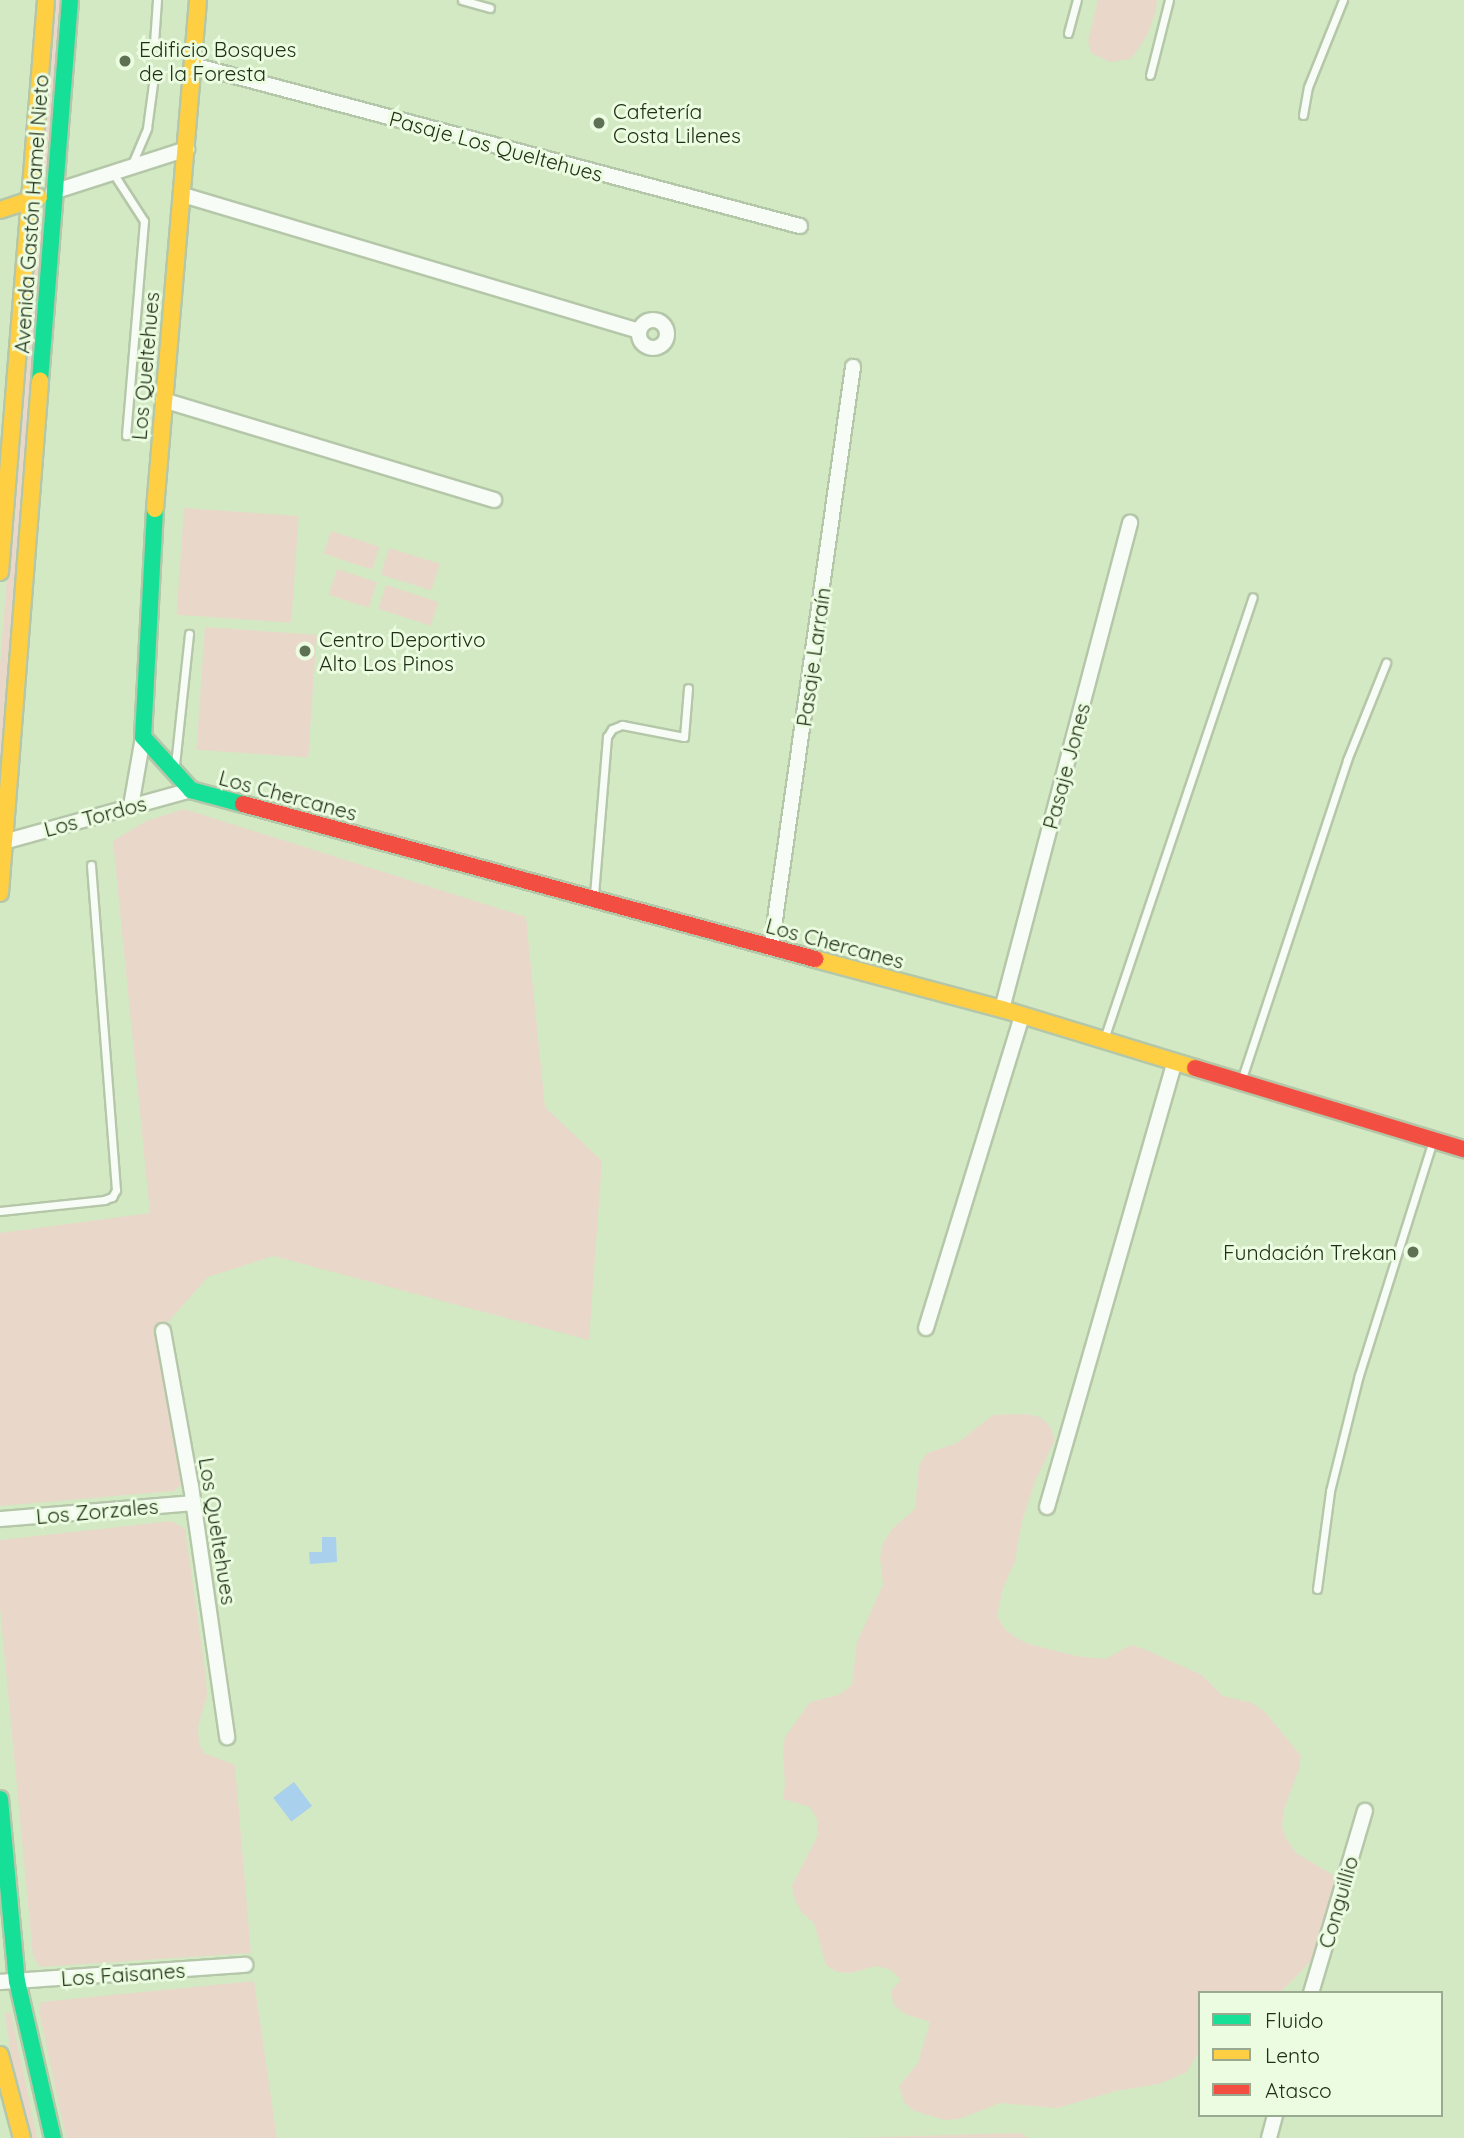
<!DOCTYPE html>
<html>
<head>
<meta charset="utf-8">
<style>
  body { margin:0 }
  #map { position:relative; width:1464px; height:2138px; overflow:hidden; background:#d2e9c3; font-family:Quicksand,sans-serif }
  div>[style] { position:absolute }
  .green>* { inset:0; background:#e9d8c9; transform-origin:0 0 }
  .water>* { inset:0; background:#a9d0ed; transform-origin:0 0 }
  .roads { filter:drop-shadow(2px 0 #b5c7a9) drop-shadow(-2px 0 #b5c7a9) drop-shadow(0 2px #b5c7a9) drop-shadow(0 -2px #b5c7a9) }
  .lane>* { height:7px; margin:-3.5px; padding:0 3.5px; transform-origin:3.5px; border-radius:3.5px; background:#f8fcf6 }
  .street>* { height:14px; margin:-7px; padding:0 7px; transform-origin:7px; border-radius:7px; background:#f8fcf6 }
  .street>.ring { margin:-7px; padding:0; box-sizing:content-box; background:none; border:14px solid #f8fcf6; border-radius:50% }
  .fast>* { height:16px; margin:-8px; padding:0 8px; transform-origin:8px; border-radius:8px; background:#16e098 }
  .slow>* { height:16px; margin:-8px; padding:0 8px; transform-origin:8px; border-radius:8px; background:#ffcf43 }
  .jam>* { height:16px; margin:-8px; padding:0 8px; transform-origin:8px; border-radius:8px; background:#f24e42 }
  .dots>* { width:19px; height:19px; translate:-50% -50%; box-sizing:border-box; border:4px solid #ebfce1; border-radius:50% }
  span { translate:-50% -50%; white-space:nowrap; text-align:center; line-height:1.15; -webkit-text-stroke:6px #ebfce1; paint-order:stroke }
  .poi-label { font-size:21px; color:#203016 }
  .left { translate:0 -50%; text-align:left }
  .right { translate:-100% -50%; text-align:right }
  .street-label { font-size:21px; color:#203016 }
  .legend { position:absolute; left:1198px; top:1991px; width:245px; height:126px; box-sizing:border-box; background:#ebfce1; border:2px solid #9aaa90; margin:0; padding:9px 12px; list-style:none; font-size:21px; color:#203016 }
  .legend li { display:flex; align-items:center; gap:14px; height:35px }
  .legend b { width:35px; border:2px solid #9aaa90 }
</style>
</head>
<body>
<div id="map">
  <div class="green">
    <i style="clip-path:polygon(54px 0,62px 0,48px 173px,42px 175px)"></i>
    <i style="clip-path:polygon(1098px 0,1157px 0,1156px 11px,1147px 36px,1131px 59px,1110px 62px,1091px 53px,1088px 41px)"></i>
    <i style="clip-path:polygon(42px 219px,46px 221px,0 802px,0 667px,35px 221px)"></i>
    <i style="left:184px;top:508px;width:115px;height:107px;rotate:4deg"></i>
    <i style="left:331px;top:531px;width:51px;height:24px;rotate:18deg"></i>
    <i style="left:389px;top:548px;width:53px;height:28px;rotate:17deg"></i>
    <i style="left:337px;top:569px;width:42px;height:27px;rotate:18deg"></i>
    <i style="left:386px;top:585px;width:55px;height:25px;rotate:18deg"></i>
    <i style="left:205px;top:627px;width:112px;height:123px;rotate:4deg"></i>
    <i style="clip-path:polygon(184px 809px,526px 917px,545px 1107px,602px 1161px,589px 1340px,273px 1256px,208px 1277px,159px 1332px,182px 1484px,174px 1491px,0 1506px,0 1233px,150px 1213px,113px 841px,146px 821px)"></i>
    <i style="clip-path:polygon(1026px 1414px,1040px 1417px,1050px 1426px,1055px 1440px,1036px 1479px,1022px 1521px,1015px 1561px,1003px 1588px,997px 1616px,1004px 1628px,1016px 1638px,1029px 1644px,1076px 1656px,1105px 1659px,1131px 1645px,1144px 1649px,1202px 1675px,1223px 1696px,1252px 1703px,1265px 1712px,1301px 1756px,1299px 1769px,1284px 1809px,1282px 1826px,1287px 1840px,1296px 1853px,1333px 1875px,1336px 1903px,1314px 1958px,1280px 1993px,1200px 1993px,1200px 2050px,1187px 2072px,1159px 2084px,1116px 2091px,1057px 2108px,1000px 2103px,959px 2119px,945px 2120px,914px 2111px,904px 2102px,899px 2086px,918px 2063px,930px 2022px,905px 2014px,894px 2005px,891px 1991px,901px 1980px,891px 1970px,877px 1966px,850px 1973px,837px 1972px,826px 1965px,814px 1923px,802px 1913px,795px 1900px,792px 1886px,818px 1835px,817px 1820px,810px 1807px,783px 1799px,785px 1785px,783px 1750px,785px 1737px,810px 1702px,838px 1695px,852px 1685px,857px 1642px,883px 1585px,880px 1558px,883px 1543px,892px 1529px,915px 1509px,919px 1465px,927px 1453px,957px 1443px,993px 1415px)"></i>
    <i style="clip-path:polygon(172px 1521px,185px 1529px,206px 1677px,207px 1696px,198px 1726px,199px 1743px,204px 1753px,235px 1765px,251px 1953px,40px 1967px,33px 1956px,0 1607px,0 1540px)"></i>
    <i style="clip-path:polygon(254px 1981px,277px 2138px,66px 2138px,39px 2011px,41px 2002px)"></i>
    <i style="clip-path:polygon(7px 2012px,11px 2014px,37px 2138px,32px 2138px,12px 2061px,5px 2015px)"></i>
    <i style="clip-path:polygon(1021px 2133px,1028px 2138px,848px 2138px)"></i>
  </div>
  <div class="water">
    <i style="clip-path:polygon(322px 1537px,336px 1537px,337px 1562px,310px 1564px,309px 1552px,322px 1552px)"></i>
    <i style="left:294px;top:1782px;width:30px;height:26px;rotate:53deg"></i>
  </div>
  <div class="roads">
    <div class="lane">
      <i style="left:462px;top:0;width:29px;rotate:16deg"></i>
      <i style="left:1068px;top:33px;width:34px;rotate:-75deg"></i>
      <i style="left:154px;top:43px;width:43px;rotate:-86deg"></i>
      <i style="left:1150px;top:75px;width:77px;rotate:-75.8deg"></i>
      <i style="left:1303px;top:115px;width:28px;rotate:-80deg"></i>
      <i style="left:1308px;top:87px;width:94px;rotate:-68.1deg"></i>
      <i style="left:132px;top:164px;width:39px;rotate:-67deg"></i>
      <i style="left:147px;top:128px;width:52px;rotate:-82.3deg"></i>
      <i style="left:113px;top:173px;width:57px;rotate:57.1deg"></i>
      <i style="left:144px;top:221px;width:215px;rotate:94.8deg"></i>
      <i style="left:175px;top:765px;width:132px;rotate:-83.9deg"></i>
      <i style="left:594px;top:895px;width:159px;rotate:-85.3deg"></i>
      <i style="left:607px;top:737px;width:9px;rotate:-58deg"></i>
      <i style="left:612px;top:729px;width:11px;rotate:-22deg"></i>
      <i style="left:622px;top:725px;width:63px;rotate:11deg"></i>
      <i style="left:684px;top:737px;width:49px;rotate:-85.3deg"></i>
      <i style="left:1104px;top:1039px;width:466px;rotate:-71.4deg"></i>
      <i style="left:1241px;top:1081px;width:338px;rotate:-71.7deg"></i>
      <i style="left:1347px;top:760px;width:105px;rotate:-68.1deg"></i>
      <i style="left:0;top:1211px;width:105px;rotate:-6deg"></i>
      <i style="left:104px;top:1200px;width:9px;rotate:-21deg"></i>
      <i style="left:112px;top:1197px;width:8px;rotate:-60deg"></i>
      <i style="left:116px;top:1190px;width:326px;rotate:-94.4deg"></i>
      <i style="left:1317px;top:1589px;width:99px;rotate:-82.4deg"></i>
      <i style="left:1330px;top:1491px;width:120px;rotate:-76deg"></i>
      <i style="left:1359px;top:1375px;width:246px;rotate:-72.5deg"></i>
    </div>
    <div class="street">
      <i style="left:193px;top:65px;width:628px;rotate:14.86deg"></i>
      <i style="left:53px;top:192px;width:141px;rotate:-17.8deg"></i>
      <i style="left:183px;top:195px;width:476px;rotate:16.6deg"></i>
      <i class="ring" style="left:639px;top:320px;width:14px;height:14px"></i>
      <i style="left:163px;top:400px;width:346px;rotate:16.8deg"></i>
      <i style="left:131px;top:806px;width:70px;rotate:-80.1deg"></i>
      <i style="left:0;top:843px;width:198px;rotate:-15.5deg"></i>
      <i style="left:771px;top:948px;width:587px;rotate:-81.97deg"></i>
      <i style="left:1002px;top:1009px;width:503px;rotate:-75.24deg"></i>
      <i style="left:926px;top:1328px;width:327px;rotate:-72.9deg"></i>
      <i style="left:163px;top:1331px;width:158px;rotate:79.8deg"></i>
      <i style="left:191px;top:1486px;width:254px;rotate:81.8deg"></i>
      <i style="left:1047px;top:1507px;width:463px;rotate:-74deg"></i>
      <i style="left:0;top:1519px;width:194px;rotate:-4.7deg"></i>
      <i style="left:0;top:1982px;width:246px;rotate:-4deg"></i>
      <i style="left:1311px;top:1993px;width:190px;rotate:-73.5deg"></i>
      <i style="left:1269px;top:2138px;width:24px;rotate:-75deg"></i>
    </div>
    <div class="fast">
      <i style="left:40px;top:381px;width:382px;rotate:-85.5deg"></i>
      <i style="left:155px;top:509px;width:228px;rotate:93deg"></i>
      <i style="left:143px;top:737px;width:72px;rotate:47.8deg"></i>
      <i style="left:191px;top:790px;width:54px;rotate:15.1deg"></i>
      <i style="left:0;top:1799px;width:183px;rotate:84.7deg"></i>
      <i style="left:17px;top:1981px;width:161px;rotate:77.1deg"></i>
    </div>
    <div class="slow">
      <i style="left:0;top:210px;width:41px;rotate:-18.4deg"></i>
      <i style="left:155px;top:509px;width:511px;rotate:-85.17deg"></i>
      <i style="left:0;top:572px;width:574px;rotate:-85.4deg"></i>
      <i style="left:0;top:893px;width:514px;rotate:-85.53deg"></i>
      <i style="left:815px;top:959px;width:194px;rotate:15deg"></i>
      <i style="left:1002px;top:1009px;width:202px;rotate:17deg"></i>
      <i style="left:0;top:2055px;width:86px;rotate:75.2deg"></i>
    </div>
    <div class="jam">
      <i style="left:243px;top:804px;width:593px;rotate:15.16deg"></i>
      <i style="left:1195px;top:1068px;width:281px;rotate:16.8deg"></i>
    </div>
  </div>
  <div class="dots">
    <i style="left:125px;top:61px;background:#5e7153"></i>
    <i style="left:599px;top:123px;background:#5e7153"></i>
    <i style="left:305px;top:651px;background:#5e7153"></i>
    <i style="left:1413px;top:1252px;background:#5e7153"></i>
  </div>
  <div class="poi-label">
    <span class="left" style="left:139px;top:61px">Edificio Bosques<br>de la Foresta</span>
    <span class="left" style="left:613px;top:123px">Cafetería<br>Costa Lilenes</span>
    <span class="left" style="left:319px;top:651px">Centro Deportivo<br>Alto Los Pinos</span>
    <span class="right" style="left:1397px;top:1252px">Fundación Trekan</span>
  </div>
  <div class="street-label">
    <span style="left:496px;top:146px;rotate:15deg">Pasaje Los Queltehues</span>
    <span style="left:31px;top:214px;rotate:-86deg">Avenida Gastón Hamel Nieto</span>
    <span style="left:145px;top:366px;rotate:-85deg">Los Queltehues</span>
    <span style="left:813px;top:657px;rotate:-82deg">Pasaje Larraín</span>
    <span style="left:1066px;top:766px;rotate:-75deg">Pasaje Jones</span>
    <span style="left:288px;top:795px;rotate:15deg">Los Chercanes</span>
    <span style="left:95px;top:816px;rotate:-15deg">Los Tordos</span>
    <span style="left:835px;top:943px;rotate:15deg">Los Chercanes</span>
    <span style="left:97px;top:1511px;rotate:-5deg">Los Zorzales</span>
    <span style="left:218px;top:1531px;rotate:81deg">Los Queltehues</span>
    <span style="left:1338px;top:1902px;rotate:-74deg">Conguillio</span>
    <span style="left:123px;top:1974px;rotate:-4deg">Los Faisanes</span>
  </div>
  <ul class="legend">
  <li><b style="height:9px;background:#16e098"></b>Fluido</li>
  <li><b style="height:9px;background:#ffcf43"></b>Lento</li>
  <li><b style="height:9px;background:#f24e42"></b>Atasco</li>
  </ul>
</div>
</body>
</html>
